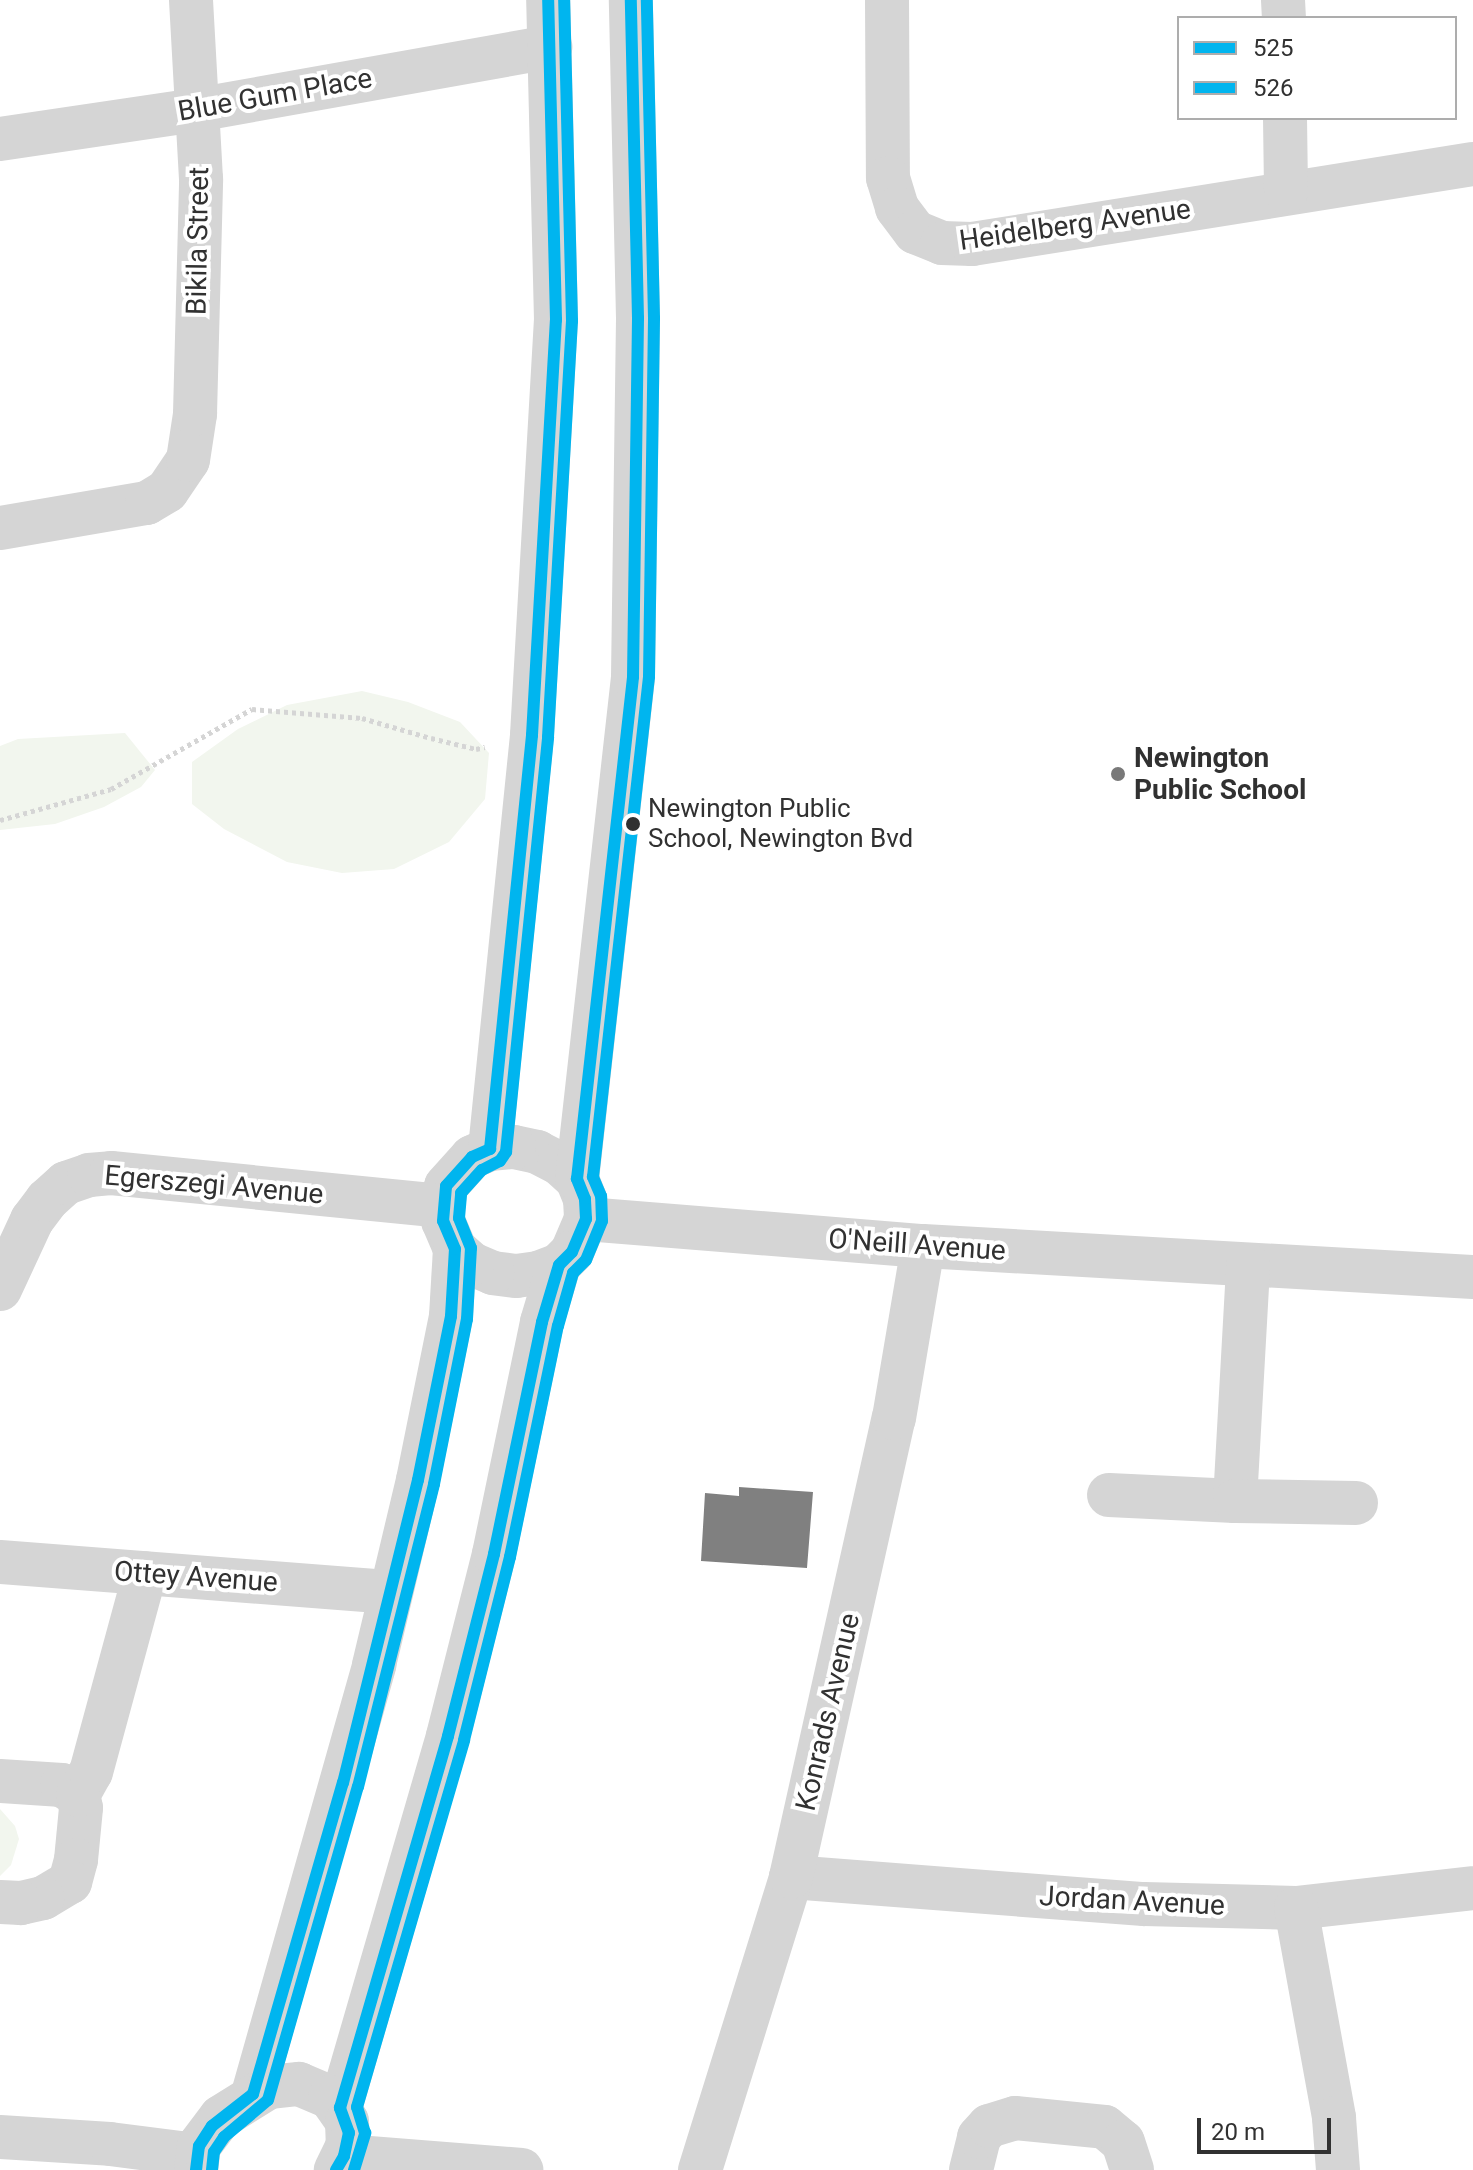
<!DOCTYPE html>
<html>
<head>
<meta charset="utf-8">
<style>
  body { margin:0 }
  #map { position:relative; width:1473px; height:2170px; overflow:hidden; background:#fff; font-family:Roboto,sans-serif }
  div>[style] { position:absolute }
  .green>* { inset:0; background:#f2f6ee }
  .building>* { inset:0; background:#808080 }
  .path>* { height:5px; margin-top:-2.5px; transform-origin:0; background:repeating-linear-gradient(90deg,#d5d5d5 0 4px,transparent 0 8px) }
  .minor>* { height:44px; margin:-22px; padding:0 22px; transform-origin:22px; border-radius:22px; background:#d5d5d5 }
  .bus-1>* { height:12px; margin:-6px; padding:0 6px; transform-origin:6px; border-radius:6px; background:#00b5ef }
  .bus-2>* { height:12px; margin:-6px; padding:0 6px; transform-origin:6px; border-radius:6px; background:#00b5ef }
  .dots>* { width:22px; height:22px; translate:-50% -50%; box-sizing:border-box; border:4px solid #fff; border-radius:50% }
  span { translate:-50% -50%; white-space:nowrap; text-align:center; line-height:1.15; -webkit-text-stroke:8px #fff; paint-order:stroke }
  .bus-label { font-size:26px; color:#313131 }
  .left { translate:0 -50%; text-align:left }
  .street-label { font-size:28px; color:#313131 }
  .poi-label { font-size:28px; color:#313131; font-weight:700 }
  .legend { position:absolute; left:1177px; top:16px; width:280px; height:104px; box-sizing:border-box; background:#fff; border:2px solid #adadad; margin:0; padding:10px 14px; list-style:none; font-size:24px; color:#313131 }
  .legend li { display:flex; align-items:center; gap:16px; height:40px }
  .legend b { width:40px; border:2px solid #adadad }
  .scale { position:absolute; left:1197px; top:2118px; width:134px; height:36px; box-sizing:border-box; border:4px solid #313131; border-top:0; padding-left:10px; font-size:24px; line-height:28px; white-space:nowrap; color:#313131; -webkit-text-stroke:6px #fff; paint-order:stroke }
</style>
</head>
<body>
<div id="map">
  <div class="green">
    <i style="clip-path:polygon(362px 691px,408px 702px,460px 722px,489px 753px,485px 799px,449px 842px,394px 869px,342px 873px,287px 862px,224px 829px,192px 804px,192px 762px,238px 729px,287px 705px)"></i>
    <i style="clip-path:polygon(125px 733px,155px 770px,141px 787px,104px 807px,55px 824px,0 830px,0 746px,18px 739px)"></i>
    <i style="clip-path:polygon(0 1809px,15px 1826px,19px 1839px,11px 1865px,0 1876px)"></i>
  </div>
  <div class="building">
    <i style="clip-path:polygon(739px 1487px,813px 1492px,807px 1568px,701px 1561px,705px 1493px,739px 1496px)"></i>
  </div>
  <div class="path">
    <i style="left:0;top:820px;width:115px;rotate:-15.6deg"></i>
    <i style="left:111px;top:789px;width:162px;rotate:-29.6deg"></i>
    <i style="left:252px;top:709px;width:110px;rotate:4.7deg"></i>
    <i style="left:362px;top:718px;width:72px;rotate:16.2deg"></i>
    <i style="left:431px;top:738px;width:46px;rotate:13.7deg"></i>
    <i style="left:476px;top:749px;width:9px;rotate:-13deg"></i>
  </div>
  <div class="minor">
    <i style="left:887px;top:0;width:178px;rotate:89.7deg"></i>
    <i style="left:888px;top:178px;width:31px;rotate:73deg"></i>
    <i style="left:897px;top:208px;width:30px;rotate:53deg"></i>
    <i style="left:915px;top:232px;width:29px;rotate:22deg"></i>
    <i style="left:942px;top:243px;width:30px;rotate:2deg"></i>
    <i style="left:972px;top:244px;width:507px;rotate:-9.07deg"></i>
    <i style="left:1283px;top:0;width:18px;rotate:87deg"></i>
    <i style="left:1285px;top:118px;width:74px;rotate:89.2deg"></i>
    <i style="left:0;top:139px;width:198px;rotate:-8.4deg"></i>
    <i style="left:196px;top:110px;width:360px;rotate:-10.1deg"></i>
    <i style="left:0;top:528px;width:149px;rotate:-9.7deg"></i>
    <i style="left:147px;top:503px;width:23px;rotate:-31deg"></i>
    <i style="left:167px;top:491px;width:37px;rotate:-56deg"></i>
    <i style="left:188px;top:460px;width:47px;rotate:-81.3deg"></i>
    <i style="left:195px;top:414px;width:235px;rotate:-88.5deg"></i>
    <i style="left:201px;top:179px;width:179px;rotate:-93.2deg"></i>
    <i style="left:514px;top:1147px;width:24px;rotate:12deg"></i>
    <i style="left:537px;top:1152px;width:25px;rotate:27deg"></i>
    <i style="left:559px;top:1163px;width:24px;rotate:42deg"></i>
    <i style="left:577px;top:1179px;width:22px;rotate:68deg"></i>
    <i style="left:585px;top:1199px;width:20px;rotate:87deg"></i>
    <i style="left:586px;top:1219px;width:36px;rotate:113deg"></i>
    <i style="left:572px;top:1252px;width:18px;rotate:135deg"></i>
    <i style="left:559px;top:1265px;width:22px;rotate:159deg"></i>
    <i style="left:538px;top:1273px;width:22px;rotate:172deg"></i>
    <i style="left:516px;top:1276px;width:23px;rotate:-173deg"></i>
    <i style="left:493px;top:1273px;width:23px;rotate:-157deg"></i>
    <i style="left:472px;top:1264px;width:23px;rotate:-139deg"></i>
    <i style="left:455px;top:1249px;width:30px;rotate:-113deg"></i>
    <i style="left:443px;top:1221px;width:15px;rotate:-90deg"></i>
    <i style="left:443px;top:1206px;width:20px;rotate:-81deg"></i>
    <i style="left:446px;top:1186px;width:39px;rotate:-48deg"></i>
    <i style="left:472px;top:1157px;width:20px;rotate:-24deg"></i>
    <i style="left:490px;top:1149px;width:24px;rotate:-5deg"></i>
    <i style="left:490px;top:1149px;width:416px;rotate:-84.2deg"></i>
    <i style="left:532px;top:735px;width:416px;rotate:-86.7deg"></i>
    <i style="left:556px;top:320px;width:320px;rotate:-91.4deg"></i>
    <i style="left:577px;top:1179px;width:505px;rotate:-83.63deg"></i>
    <i style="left:633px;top:677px;width:359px;rotate:-89.2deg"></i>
    <i style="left:638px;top:318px;width:318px;rotate:-91.3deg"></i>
    <i style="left:586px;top:1219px;width:338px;rotate:4.6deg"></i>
    <i style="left:923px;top:1246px;width:551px;rotate:3.23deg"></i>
    <i style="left:0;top:1289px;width:76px;rotate:-65.1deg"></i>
    <i style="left:32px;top:1220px;width:25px;rotate:-53deg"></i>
    <i style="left:47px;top:1200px;width:25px;rotate:-42deg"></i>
    <i style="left:66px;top:1183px;width:24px;rotate:-19deg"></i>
    <i style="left:89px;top:1175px;width:22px;rotate:-5deg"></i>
    <i style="left:111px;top:1173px;width:334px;rotate:5.7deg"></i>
    <i style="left:1109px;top:1495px;width:126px;rotate:2.7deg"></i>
    <i style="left:1235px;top:1501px;width:236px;rotate:-86.8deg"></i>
    <i style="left:1235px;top:1501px;width:121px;rotate:0.9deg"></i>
    <i style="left:0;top:1562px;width:392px;rotate:4.4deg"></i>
    <i style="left:0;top:1781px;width:62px;rotate:3.7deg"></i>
    <i style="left:62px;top:1785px;width:19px;rotate:32deg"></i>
    <i style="left:78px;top:1795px;width:13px;rotate:77deg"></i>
    <i style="left:81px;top:1808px;width:52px;rotate:95.5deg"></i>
    <i style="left:76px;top:1860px;width:23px;rotate:105deg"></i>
    <i style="left:70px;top:1882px;width:31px;rotate:149deg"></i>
    <i style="left:43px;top:1898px;width:23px;rotate:167deg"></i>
    <i style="left:21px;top:1903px;width:21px;rotate:-177deg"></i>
    <i style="left:78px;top:1795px;width:26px;rotate:-61deg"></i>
    <i style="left:91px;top:1772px;width:206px;rotate:-74.8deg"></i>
    <i style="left:791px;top:1877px;width:354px;rotate:4.4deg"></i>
    <i style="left:1144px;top:1904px;width:152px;rotate:1.5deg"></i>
    <i style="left:1296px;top:1908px;width:178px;rotate:-6.4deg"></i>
    <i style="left:1296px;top:1908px;width:213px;rotate:79.7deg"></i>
    <i style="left:1334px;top:2118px;width:52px;rotate:85.6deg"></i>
    <i style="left:253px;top:2094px;width:446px;rotate:-74.2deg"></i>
    <i style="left:374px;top:1665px;width:190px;rotate:-76.6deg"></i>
    <i style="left:418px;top:1480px;width:167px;rotate:-78.6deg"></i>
    <i style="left:451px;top:1316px;width:67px;rotate:-86.6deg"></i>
    <i style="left:340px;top:2108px;width:387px;rotate:-73.8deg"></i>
    <i style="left:448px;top:1736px;width:188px;rotate:-75.8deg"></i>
    <i style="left:494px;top:1554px;width:237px;rotate:-78.3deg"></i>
    <i style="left:542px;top:1322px;width:59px;rotate:-73.4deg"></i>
    <i style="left:0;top:2137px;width:110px;rotate:3.6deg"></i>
    <i style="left:110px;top:2144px;width:87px;rotate:7.3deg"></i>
    <i style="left:344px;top:2156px;width:178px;rotate:4.5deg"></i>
    <i style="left:196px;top:2170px;width:24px;rotate:-83deg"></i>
    <i style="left:199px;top:2146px;width:36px;rotate:-53deg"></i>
    <i style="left:221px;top:2117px;width:57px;rotate:-32deg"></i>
    <i style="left:269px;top:2087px;width:30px;rotate:-6deg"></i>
    <i style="left:299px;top:2084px;width:34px;rotate:23deg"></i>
    <i style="left:330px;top:2097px;width:29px;rotate:55deg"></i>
    <i style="left:347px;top:2121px;width:24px;rotate:88deg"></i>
    <i style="left:348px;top:2145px;width:28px;rotate:116deg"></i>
    <i style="left:700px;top:2170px;width:307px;rotate:-72.7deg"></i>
    <i style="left:791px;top:1877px;width:470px;rotate:-77.4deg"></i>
    <i style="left:894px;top:1418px;width:174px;rotate:-80.4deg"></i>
    <i style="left:971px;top:2170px;width:34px;rotate:-76deg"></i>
    <i style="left:979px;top:2137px;width:15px;rotate:-48deg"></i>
    <i style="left:989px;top:2126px;width:27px;rotate:-17deg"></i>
    <i style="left:1015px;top:2118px;width:90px;rotate:5.7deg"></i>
    <i style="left:1105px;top:2127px;width:23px;rotate:40deg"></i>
    <i style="left:1123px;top:2142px;width:29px;rotate:72deg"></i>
  </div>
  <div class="bus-1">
    <i style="left:196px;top:2170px;width:24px;rotate:-83deg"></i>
    <i style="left:199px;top:2146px;width:24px;rotate:-57deg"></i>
    <i style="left:212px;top:2126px;width:52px;rotate:-38deg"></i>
    <i style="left:253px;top:2094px;width:324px;rotate:-73.9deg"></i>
    <i style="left:343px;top:1783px;width:312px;rotate:-76.1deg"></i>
    <i style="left:418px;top:1480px;width:167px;rotate:-78.6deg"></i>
    <i style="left:451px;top:1316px;width:67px;rotate:-86.6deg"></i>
    <i style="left:455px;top:1249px;width:30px;rotate:-113deg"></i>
    <i style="left:443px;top:1221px;width:35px;rotate:-85deg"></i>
    <i style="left:446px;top:1186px;width:39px;rotate:-48deg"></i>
    <i style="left:472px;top:1157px;width:20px;rotate:-24deg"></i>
    <i style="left:490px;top:1149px;width:416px;rotate:-84.2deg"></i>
    <i style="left:532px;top:735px;width:416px;rotate:-86.7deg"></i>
    <i style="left:556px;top:320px;width:320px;rotate:-91.4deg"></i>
    <i style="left:336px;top:2170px;width:16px;rotate:-60deg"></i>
    <i style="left:344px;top:2156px;width:24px;rotate:-78deg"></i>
    <i style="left:349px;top:2133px;width:27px;rotate:-110deg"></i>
    <i style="left:340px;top:2108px;width:387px;rotate:-73.8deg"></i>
    <i style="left:448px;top:1736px;width:188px;rotate:-75.8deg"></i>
    <i style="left:494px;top:1554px;width:237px;rotate:-78.3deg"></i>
    <i style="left:542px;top:1322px;width:59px;rotate:-73.4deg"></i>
    <i style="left:559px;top:1265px;width:18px;rotate:-45deg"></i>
    <i style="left:572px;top:1252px;width:36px;rotate:-67deg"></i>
    <i style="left:586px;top:1219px;width:20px;rotate:-93deg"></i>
    <i style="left:585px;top:1199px;width:22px;rotate:-112deg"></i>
    <i style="left:577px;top:1179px;width:505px;rotate:-83.63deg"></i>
    <i style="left:633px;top:677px;width:359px;rotate:-89.2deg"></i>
    <i style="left:638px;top:318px;width:318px;rotate:-91.3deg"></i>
  </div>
  <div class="bus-2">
    <i style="left:212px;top:2170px;width:18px;rotate:-84deg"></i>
    <i style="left:214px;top:2152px;width:18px;rotate:-56deg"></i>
    <i style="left:224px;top:2137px;width:57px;rotate:-40.1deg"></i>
    <i style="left:268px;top:2100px;width:326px;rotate:-74deg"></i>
    <i style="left:358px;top:1787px;width:312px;rotate:-75.9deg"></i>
    <i style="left:434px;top:1484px;width:168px;rotate:-78.7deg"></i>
    <i style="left:467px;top:1319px;width:71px;rotate:-86.8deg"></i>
    <i style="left:471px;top:1248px;width:32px;rotate:-112deg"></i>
    <i style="left:459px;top:1218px;width:25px;rotate:-85deg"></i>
    <i style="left:461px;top:1193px;width:31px;rotate:-48deg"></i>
    <i style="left:482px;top:1170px;width:20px;rotate:-27deg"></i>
    <i style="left:500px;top:1161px;width:11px;rotate:-56deg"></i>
    <i style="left:506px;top:1152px;width:417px;rotate:-84.2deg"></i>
    <i style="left:548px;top:737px;width:417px;rotate:-86.7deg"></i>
    <i style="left:572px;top:321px;width:321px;rotate:-91.4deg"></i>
    <i style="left:354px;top:2170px;width:39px;rotate:-73deg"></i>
    <i style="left:365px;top:2133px;width:27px;rotate:-107deg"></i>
    <i style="left:357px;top:2107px;width:382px;rotate:-73.7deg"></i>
    <i style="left:464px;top:1740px;width:189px;rotate:-75.9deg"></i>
    <i style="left:510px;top:1557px;width:236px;rotate:-78.3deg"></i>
    <i style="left:558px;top:1326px;width:55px;rotate:-74.2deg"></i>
    <i style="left:573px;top:1273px;width:18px;rotate:-45deg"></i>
    <i style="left:586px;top:1260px;width:42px;rotate:-67.7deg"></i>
    <i style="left:602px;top:1221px;width:25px;rotate:-92deg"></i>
    <i style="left:601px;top:1196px;width:21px;rotate:-113deg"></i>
    <i style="left:593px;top:1177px;width:503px;rotate:-83.61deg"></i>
    <i style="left:649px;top:677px;width:359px;rotate:-89.2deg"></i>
    <i style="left:654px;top:318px;width:318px;rotate:-91.3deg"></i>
  </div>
  <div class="dots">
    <i style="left:1118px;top:774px;background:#797979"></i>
    <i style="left:633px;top:824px;background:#313131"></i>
  </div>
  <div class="bus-label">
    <span class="left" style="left:648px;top:824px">Newington Public<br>School, Newington Bvd</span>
  </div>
  <div class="street-label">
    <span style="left:275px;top:95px;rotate:-10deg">Blue Gum Place</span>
    <span style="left:1075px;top:225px;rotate:-8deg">Heidelberg Avenue</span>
    <span style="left:198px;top:241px;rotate:-89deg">Bikila Street</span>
    <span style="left:214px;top:1185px;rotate:5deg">Egerszegi Avenue</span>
    <span style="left:917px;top:1245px;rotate:4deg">O'Neill Avenue</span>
    <span style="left:196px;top:1577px;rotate:4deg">Ottey Avenue</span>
    <span style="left:828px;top:1712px;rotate:-77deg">Konrads Avenue</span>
    <span style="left:1132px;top:1901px;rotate:3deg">Jordan Avenue</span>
  </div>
  <div class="poi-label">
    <span class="left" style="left:1134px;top:774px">Newington<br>Public School</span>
  </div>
  <ul class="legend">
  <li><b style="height:10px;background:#00b5ef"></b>525</li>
  <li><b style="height:10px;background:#00b5ef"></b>526</li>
  </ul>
  <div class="scale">20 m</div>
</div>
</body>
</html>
